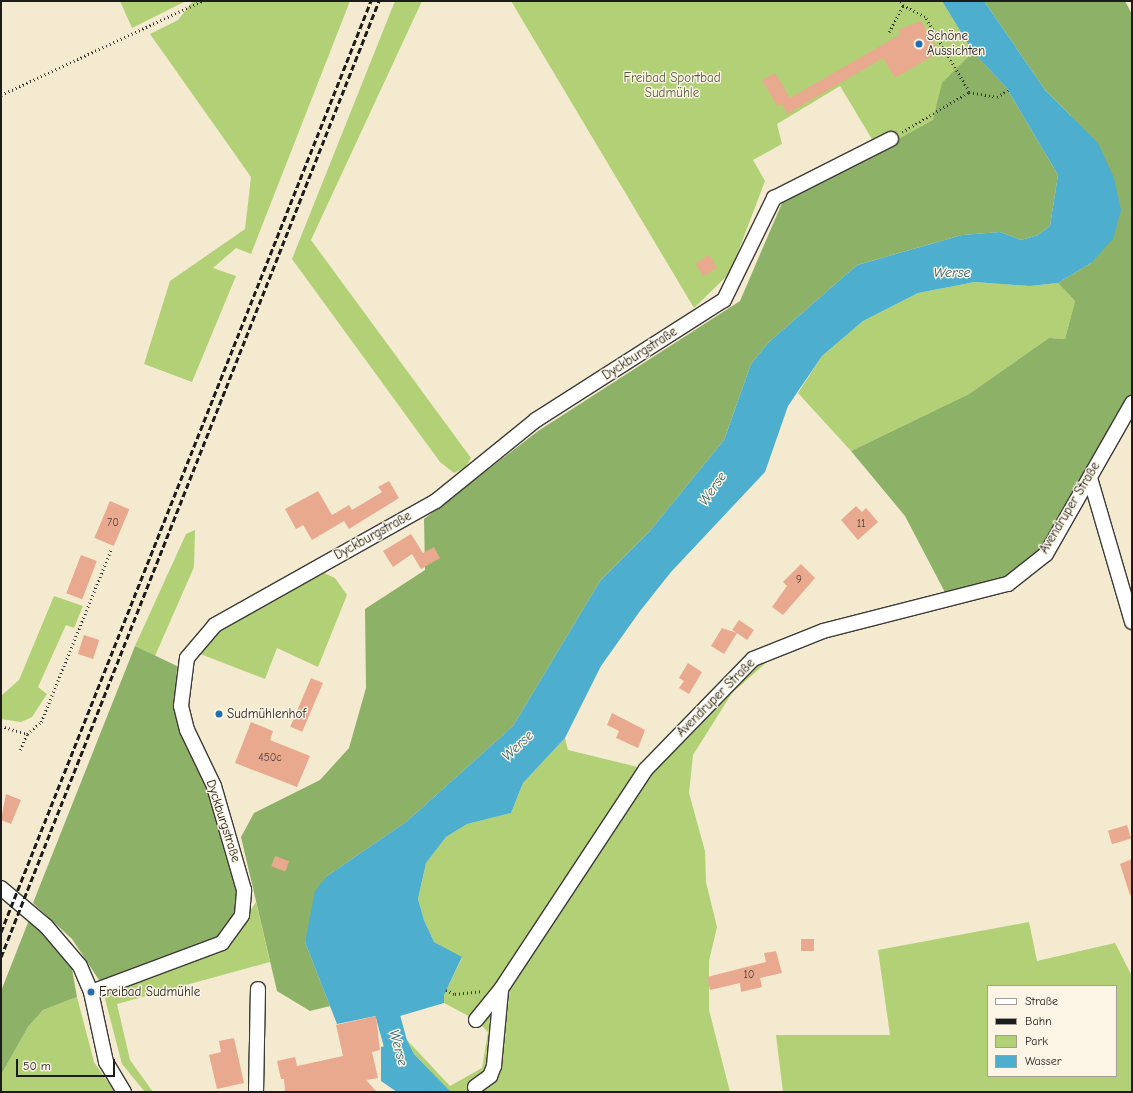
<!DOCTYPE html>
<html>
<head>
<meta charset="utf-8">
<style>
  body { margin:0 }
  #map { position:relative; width:1133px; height:1093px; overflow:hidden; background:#f4ead0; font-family:"Comic Neue",sans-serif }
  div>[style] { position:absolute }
  .green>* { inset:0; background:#b2d076 }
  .forest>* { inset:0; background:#8db267 }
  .water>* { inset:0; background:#4eaecd }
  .river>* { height:24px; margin:-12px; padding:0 12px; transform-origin:12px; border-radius:12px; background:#4eaecd }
  .building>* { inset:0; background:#e9a98e; transform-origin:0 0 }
  .path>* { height:2.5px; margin-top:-1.25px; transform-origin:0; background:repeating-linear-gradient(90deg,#3c3b37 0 1px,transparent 0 4px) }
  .roads { filter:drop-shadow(1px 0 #3c3b37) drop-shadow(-1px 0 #3c3b37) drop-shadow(0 1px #3c3b37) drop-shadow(0 -1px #3c3b37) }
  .minor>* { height:14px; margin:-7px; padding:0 7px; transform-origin:7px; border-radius:7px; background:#fff }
  .rail>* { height:3px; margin-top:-1.5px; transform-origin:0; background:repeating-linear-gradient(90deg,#1c1c1c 0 6px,transparent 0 9px) }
  .dots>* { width:11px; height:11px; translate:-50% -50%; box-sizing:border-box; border:2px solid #fcf5e5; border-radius:50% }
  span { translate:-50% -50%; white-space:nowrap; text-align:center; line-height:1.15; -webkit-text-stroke:3px #fcf5e5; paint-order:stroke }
  .number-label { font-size:11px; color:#4f3f38 }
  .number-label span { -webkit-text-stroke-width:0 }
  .poi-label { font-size:13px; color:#1c1c1c }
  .left { translate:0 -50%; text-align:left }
  .park-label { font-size:13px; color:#505b3c }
  .street-label { font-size:13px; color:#1c1c1c }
  .water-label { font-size:14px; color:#325e6c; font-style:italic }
  .frame { position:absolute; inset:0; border:2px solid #1c1c1c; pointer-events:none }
  .legend { position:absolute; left:987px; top:985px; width:130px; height:92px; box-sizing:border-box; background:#fcf5e5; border:1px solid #a29e95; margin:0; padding:5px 7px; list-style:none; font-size:12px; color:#1c1c1c }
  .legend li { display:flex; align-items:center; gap:8px; height:20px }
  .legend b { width:20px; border:1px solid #a29e95 }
  .scale { position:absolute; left:16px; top:1059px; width:99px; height:18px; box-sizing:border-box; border:2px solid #1c1c1c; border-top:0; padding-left:5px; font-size:12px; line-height:14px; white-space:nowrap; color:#1c1c1c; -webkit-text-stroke:3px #fcf5e5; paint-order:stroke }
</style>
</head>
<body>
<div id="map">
  <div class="green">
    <i style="clip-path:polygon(120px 1px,186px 1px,132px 28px)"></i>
    <i style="clip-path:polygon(193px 1px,350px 1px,251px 254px,236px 248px,213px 268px,236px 276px,192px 382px,144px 364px,170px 281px,245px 229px,251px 177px,150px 34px,178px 20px)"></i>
    <i style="clip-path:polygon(395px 1px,422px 1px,311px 240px,471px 458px,466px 467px,454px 473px,440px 462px,292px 259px)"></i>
    <i style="clip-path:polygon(511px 1px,942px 1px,973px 52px,1006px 87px,878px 149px,840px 86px,777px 124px,782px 144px,753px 160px,765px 181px,730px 273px,694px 308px)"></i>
    <i style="clip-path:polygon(975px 282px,1030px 286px,1058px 283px,1075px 301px,1065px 339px,1049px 338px,969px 394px,851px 451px,798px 393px,822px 356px,863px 321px,918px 293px)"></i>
    <i style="clip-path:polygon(195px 530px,194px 567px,155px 656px,135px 646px,186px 534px)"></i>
    <i style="clip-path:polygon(324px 573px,335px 578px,347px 595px,318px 667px,277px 648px,265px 679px,195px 652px,224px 628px)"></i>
    <i style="clip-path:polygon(54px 596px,83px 606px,74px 628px,66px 625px,38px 687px,47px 694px,32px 717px,21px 722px,1px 719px,1px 696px,19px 680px)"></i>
    <i style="clip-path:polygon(788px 643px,732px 693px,693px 755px,689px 793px,705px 851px,706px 882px,717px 927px,709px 961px,709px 1010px,730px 1092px,451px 1092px,414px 1054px,407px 1040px,450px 1086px,482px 1068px,488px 1032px,476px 1020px,444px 1003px,444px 995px,462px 958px,434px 942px,424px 920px,418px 899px,426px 863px,446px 837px,467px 824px,511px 813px,523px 783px,565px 738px,568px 750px,646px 769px,753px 659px)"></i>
    <i style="clip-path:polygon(256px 902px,270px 962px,117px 1004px,130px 1060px,153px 1092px,145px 1092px,122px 1064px,105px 999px,111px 991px,226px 948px)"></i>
    <i style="clip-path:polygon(evenodd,1029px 922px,1037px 961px,1115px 943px,1132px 976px,1132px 1092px,783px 1092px,776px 1035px,890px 1035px,878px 950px,1029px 922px,988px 986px,1116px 986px,1116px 1076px,988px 1076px,988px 986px)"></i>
    <i style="clip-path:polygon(77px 997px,94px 1062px,115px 1092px,1px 1092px,1px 1075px,28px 1027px,43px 1010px)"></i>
  </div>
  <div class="forest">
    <i style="clip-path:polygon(984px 1px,1125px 1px,1132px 14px,1132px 403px,1046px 554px,1008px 584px,949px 600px,905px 516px,851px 451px,969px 394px,1049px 338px,1065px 339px,1075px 301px,1058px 283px,1091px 263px,1071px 116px,1045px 90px)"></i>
    <i style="clip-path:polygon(973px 52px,1006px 87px,1058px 175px,1050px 226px,1038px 235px,1021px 240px,1000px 232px,962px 235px,857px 265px,769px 342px,751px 364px,724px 440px,649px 532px,600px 581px,513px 726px,406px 822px,327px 876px,305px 942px,330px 1006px,310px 1011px,277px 991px,241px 837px,254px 813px,320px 780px,349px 748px,366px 688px,365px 609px,425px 570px,424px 519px,538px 431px,740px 301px,782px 203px,933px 120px,942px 83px)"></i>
    <i style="clip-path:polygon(135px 646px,177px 666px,175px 708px,210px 789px,238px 890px,236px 914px,215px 940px,101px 983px,72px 939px,33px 903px)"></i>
    <i style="clip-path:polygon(29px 920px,58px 945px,72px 969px,77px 997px,43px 1010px,28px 1027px,1px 1075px,1px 991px)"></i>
  </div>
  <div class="water">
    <i style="clip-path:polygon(942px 1px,984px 1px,1045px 90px,1098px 143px,1114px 178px,1121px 210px,1113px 239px,1091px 263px,1058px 283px,1030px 286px,975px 282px,918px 293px,863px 321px,822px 356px,788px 406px,765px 472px,671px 572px,640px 611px,601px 666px,565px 738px,523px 783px,511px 813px,467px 824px,446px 837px,426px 863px,418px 899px,424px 920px,434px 942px,462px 957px,444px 995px,444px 1003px,400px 1016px,402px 1031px,381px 1035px,376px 1016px,337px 1024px,305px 942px,315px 891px,327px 876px,406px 822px,513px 726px,600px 581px,649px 532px,724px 440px,751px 364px,769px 342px,857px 265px,962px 235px,1000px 232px,1021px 240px,1038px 235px,1050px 226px,1058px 175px,1006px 87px,973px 52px)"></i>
    <i style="clip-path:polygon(407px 1040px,414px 1054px,451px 1092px,397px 1092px,381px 1081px,381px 1047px)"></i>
  </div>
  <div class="river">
    <i style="left:384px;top:1002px;width:72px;rotate:74.6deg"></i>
    <i style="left:403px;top:1071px;width:25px;rotate:56deg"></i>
  </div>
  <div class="building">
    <i style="clip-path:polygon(921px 21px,939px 52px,895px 78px,883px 58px,787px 114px,782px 104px,777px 106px,762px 80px,775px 73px,790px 98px,901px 34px,898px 30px)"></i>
    <i style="left:709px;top:255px;width:15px;height:16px;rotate:58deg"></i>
    <i style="clip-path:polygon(389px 481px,399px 498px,349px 529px,344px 521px,312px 540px,303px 525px,296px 529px,285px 509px,318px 491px,332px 515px,349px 505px,352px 510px,382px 492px,378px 487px)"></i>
    <i style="left:110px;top:501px;width:21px;height:40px;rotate:23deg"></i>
    <i style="clip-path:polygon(856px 506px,862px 512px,866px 508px,878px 522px,858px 540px,841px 520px)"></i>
    <i style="clip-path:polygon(411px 534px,423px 553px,434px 547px,440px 558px,421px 569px,412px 554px,393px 567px,383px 551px)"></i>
    <i style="left:81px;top:555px;width:17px;height:41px;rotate:21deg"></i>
    <i style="clip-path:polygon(801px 564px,815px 578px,783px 615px,772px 607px,787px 586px,783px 582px)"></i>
    <i style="left:739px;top:620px;width:18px;height:12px;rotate:34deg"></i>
    <i style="clip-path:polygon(722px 628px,737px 633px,724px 654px,711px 646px)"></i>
    <i style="left:84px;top:635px;width:16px;height:20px;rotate:18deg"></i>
    <i style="clip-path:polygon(688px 663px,702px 672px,689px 694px,679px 688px,684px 681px,679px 678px)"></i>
    <i style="left:311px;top:678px;width:13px;height:53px;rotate:23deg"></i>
    <i style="clip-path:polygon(612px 713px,645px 730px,638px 748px,616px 738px,619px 731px,607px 725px)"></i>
    <i style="clip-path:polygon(251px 722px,273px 731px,270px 740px,310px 756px,297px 787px,235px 763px)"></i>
    <i style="clip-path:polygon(6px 794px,21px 800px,11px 824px,1px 820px)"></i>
    <i style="left:1127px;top:825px;width:14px;height:20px;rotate:73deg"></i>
    <i style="left:275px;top:856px;width:15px;height:11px;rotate:20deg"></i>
    <i style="clip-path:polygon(1132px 859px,1132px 895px,1130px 895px,1120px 864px)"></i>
    <i style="left:801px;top:939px;width:13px;height:12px"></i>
    <i style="clip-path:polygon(776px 951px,782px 973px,760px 978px,762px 987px,741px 992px,740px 983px,710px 990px,707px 977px,766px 962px,764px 953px)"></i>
    <i style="clip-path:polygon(376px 1016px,380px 1050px,372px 1052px,378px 1078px,366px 1080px,377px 1092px,285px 1092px,284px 1079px,281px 1079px,277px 1061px,295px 1057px,297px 1066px,343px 1056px,336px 1025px)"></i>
    <i style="clip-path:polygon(234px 1038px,244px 1083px,217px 1089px,209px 1055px,221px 1052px,219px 1041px)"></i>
  </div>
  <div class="path">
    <i style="left:889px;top:32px;width:30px;rotate:-62deg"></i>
    <i style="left:903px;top:6px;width:6px;rotate:-121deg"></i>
    <i style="left:969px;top:92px;width:28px;rotate:10deg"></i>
    <i style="left:997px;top:97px;width:13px;rotate:-32deg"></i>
    <i style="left:1px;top:95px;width:222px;rotate:-25.1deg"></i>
    <i style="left:902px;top:132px;width:78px;rotate:-30.8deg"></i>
    <i style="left:969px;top:92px;width:87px;rotate:-120.4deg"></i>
    <i style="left:925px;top:17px;width:25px;rotate:-153deg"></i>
    <i style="left:1px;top:726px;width:27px;rotate:17deg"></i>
    <i style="left:27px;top:734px;width:18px;rotate:-41deg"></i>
    <i style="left:41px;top:722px;width:186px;rotate:-67.9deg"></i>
    <i style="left:20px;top:750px;width:17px;rotate:-66deg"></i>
    <i style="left:446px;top:990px;width:10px;rotate:24deg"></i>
    <i style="left:455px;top:994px;width:28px;rotate:-6deg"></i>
  </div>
  <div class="roads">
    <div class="minor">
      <i style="left:1090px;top:478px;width:150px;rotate:73.7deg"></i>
      <i style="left:1px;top:888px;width:59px;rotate:40.2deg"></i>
      <i style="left:46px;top:926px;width:52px;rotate:49.6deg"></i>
      <i style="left:80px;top:966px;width:28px;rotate:67deg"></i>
      <i style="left:91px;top:992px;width:72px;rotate:77.9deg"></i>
      <i style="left:106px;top:1062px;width:35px;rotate:59deg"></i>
      <i style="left:91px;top:992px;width:140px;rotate:-20.5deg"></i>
      <i style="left:222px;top:943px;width:34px;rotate:-54deg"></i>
      <i style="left:242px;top:915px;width:25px;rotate:-85deg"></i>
      <i style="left:244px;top:890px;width:108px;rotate:-106.1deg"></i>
      <i style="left:214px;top:786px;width:62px;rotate:-115.7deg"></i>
      <i style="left:187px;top:730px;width:25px;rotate:-104deg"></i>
      <i style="left:181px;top:706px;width:48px;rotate:-82.9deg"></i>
      <i style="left:187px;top:658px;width:43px;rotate:-49.7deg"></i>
      <i style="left:215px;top:625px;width:253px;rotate:-29.3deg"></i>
      <i style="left:436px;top:501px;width:129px;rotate:-39deg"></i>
      <i style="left:536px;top:420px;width:223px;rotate:-32.6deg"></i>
      <i style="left:724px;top:300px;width:114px;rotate:-63.9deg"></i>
      <i style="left:774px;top:198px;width:131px;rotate:-26.8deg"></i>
      <i style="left:476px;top:1020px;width:40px;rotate:-51deg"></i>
      <i style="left:501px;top:989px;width:263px;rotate:-56.6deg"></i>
      <i style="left:646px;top:769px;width:153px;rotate:-45.8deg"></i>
      <i style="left:753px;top:659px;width:75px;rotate:-21.8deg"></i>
      <i style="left:823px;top:631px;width:191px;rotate:-14.3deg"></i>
      <i style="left:1008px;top:584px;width:48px;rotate:-38.3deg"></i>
      <i style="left:1046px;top:554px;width:174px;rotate:-60.3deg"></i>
      <i style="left:475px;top:1087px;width:19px;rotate:-36deg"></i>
      <i style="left:490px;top:1076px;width:11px;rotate:-68deg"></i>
      <i style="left:494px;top:1066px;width:76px;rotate:-84.7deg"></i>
      <i style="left:256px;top:1092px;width:103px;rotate:-88.9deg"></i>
    </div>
  </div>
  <div class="rail">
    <i style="left:1px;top:932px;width:1002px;rotate:-68.33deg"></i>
    <i style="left:1px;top:957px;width:1028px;rotate:-68.43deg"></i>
  </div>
  <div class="dots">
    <i style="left:919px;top:44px;background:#1f6fb2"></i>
    <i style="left:219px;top:714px;background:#1f6fb2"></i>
    <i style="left:91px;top:992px;background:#1f6fb2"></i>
  </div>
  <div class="number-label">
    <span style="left:113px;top:523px">70</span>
    <span style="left:861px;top:524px">11</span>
    <span style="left:799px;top:580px">9</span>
    <span style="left:270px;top:758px">450c</span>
    <span style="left:749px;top:975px">10</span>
  </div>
  <div class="poi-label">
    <span class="left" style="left:927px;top:44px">Schöne<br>Aussichten</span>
    <span class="left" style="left:227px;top:714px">Sudmühlenhof</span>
    <span class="left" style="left:99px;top:992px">Freibad Sudmühle</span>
  </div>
  <div class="park-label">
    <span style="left:672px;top:86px">Freibad Sportbad<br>Sudmühle</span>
  </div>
  <div class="street-label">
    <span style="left:640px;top:354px;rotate:-33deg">Dyckburgstraße</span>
    <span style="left:1070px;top:508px;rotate:-59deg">Avendruper Straße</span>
    <span style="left:373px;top:536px;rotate:-29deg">Dyckburgstraße</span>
    <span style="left:716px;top:698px;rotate:-45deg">Avendruper Straße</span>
    <span style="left:223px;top:821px;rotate:72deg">Dyckburgstraße</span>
  </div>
  <div class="water-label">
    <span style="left:952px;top:273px">Werse</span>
    <span style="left:713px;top:489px;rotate:-55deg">Werse</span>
    <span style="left:518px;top:746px;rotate:-43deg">Werse</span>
    <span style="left:398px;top:1048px;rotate:75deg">Werse</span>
  </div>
  <div class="frame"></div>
  <ul class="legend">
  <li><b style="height:5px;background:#fff"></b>Straße</li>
  <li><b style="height:5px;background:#1c1c1c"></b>Bahn</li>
  <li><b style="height:11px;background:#b2d076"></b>Park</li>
  <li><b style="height:11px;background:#4eaecd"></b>Wasser</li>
  </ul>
  <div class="scale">50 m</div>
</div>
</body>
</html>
